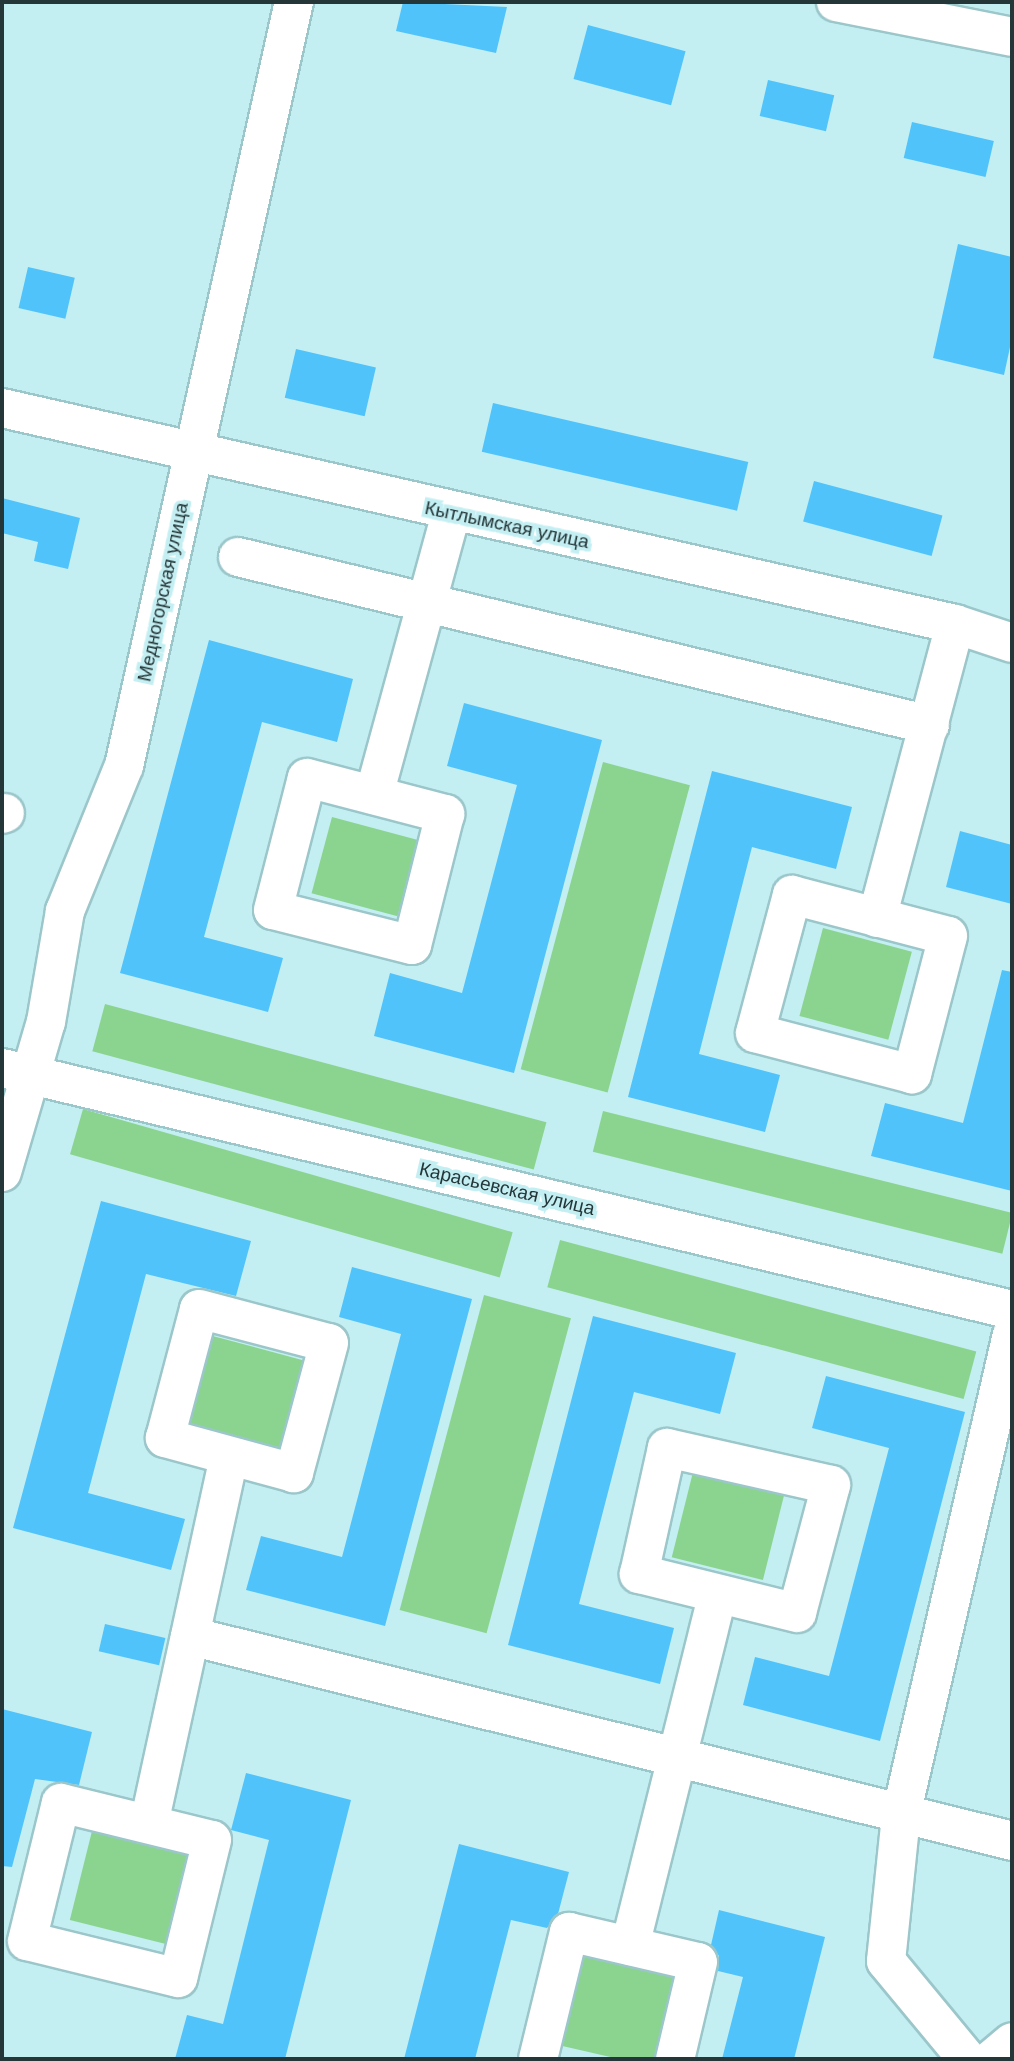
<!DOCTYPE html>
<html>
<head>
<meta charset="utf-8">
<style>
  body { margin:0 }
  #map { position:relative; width:1014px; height:2061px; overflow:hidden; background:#c3eff3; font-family:Arial,sans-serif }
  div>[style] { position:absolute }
  .green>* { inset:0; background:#8bd48f; transform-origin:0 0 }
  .building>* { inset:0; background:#50c3fb; transform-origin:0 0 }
  .roads { filter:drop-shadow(2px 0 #9bc6ca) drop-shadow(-2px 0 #9bc6ca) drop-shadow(0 2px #9bc6ca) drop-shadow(0 -2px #9bc6ca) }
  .minor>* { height:38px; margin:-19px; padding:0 19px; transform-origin:19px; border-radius:19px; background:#fff }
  span { translate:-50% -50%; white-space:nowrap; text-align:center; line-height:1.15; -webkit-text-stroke:7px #c3eff3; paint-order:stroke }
  .street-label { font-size:19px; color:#253638 }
  .frame { position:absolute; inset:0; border:4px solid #253638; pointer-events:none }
</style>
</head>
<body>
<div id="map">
  <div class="green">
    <i style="left:603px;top:762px;width:90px;height:318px;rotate:15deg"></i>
    <i style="left:332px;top:817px;width:89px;height:79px;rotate:15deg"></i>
    <i style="left:823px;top:928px;width:92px;height:91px;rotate:15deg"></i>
    <i style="left:105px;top:1004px;width:457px;height:49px;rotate:15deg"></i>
    <i style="left:83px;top:1109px;width:447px;height:47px;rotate:16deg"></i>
    <i style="left:603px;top:1111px;width:422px;height:42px;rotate:14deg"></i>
    <i style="left:560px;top:1240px;width:431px;height:49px;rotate:15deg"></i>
    <i style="left:484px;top:1295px;width:90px;height:326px;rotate:15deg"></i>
    <i style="left:209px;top:1335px;width:103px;height:100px;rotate:15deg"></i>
    <i style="left:694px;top:1468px;width:94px;height:92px;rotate:14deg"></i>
    <i style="left:94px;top:1823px;width:102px;height:100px;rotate:14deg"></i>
    <i style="clip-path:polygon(580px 1947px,680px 1970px,659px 2059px,619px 2059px,558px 2045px)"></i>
  </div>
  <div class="building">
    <i style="clip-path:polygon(403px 2px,507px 7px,496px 53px,396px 31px)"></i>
    <i style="left:588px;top:25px;width:101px;height:56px;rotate:15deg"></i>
    <i style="left:768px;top:80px;width:68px;height:37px;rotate:13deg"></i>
    <i style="left:912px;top:122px;width:84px;height:37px;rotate:13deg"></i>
    <i style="clip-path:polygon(958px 244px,1012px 257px,1012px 338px,1004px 375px,933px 358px)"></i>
    <i style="left:28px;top:267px;width:48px;height:42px;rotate:13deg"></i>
    <i style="left:296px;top:349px;width:82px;height:50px;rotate:13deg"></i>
    <i style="left:493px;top:403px;width:262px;height:50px;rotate:13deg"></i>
    <i style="left:814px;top:481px;width:133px;height:42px;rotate:15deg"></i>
    <i style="clip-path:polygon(2px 498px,80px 518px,68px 569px,34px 561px,38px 542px,2px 533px)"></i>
    <i style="clip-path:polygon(209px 640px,353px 679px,337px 742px,262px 722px,204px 937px,283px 958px,268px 1012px,120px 973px)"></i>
    <i style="clip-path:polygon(464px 703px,602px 740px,514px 1073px,374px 1036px,390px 973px,462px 993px,517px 785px,447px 766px)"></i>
    <i style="clip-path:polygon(712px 771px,852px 807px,836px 869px,752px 847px,699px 1054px,780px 1075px,765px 1132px,628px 1097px)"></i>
    <i style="clip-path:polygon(960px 831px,1012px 845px,1012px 904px,946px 887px)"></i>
    <i style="clip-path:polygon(1002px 970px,1012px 972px,1012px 1191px,871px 1156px,885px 1103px,963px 1123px)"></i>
    <i style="clip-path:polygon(101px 1201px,251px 1241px,236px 1296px,146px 1274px,88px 1493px,185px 1519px,171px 1570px,13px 1528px)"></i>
    <i style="clip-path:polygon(352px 1267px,472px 1299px,385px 1626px,246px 1590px,261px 1536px,342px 1557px,401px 1334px,339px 1317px)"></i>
    <i style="clip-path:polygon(593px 1316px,736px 1353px,720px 1414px,634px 1392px,579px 1604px,674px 1628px,660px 1684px,508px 1645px)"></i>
    <i style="clip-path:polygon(826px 1376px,965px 1412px,880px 1741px,743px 1705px,755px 1657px,829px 1676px,889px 1448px,812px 1428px)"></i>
    <i style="left:105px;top:1624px;width:62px;height:28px;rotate:13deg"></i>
    <i style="clip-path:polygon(2px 1709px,92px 1732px,79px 1785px,35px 1779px,12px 1867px,2px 1866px)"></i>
    <i style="clip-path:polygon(246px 1773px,351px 1800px,285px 2059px,175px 2059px,187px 2015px,223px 2024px,269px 1840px,231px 1830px)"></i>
    <i style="clip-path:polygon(459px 1844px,569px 1872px,558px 1914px,547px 1928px,511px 1920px,475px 2059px,404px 2059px)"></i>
    <i style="clip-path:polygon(719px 1910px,825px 1937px,794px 2059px,722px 2059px,743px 1977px,718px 1971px,719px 1956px,711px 1945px)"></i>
  </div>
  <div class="roads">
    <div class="minor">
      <i style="left:836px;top:2px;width:179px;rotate:11.2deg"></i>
      <i style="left:2px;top:408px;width:977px;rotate:12.77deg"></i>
      <i style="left:955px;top:624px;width:60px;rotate:18.4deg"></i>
      <i style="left:238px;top:557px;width:712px;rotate:13.65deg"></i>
      <i style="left:307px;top:778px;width:143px;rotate:14.6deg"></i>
      <i style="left:445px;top:814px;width:135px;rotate:104.1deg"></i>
      <i style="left:412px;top:945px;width:143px;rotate:-165.9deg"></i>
      <i style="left:273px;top:910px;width:136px;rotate:-75.6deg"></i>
      <i style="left:374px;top:795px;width:292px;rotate:-74.7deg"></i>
      <i style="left:2px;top:814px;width:3px;rotate:-18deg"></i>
      <i style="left:792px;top:895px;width:161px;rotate:14.7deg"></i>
      <i style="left:948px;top:936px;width:143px;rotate:104.6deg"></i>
      <i style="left:912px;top:1074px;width:162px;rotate:-165.4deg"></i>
      <i style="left:755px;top:1033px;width:143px;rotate:-75deg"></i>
      <i style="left:877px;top:918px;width:304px;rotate:-75.1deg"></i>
      <i style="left:2px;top:1068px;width:1039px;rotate:13.47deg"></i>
      <i style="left:2px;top:1172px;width:156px;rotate:-73.7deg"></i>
      <i style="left:46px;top:1022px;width:113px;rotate:-80.3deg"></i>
      <i style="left:65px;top:911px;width:157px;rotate:-67.9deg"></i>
      <i style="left:124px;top:766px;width:783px;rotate:-77.46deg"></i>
      <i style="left:199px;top:1309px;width:134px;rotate:14.7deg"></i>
      <i style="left:329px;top:1343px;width:135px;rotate:105.1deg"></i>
      <i style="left:294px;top:1473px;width:134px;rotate:-164.8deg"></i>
      <i style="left:165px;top:1438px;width:133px;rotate:-75.2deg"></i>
      <i style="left:667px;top:1448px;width:168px;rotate:12.7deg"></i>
      <i style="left:831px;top:1485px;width:132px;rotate:104.9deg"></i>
      <i style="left:797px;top:1613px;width:163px;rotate:-166.1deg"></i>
      <i style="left:639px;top:1574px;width:129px;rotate:-77.5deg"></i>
      <i style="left:190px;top:1636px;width:847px;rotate:14deg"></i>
      <i style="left:61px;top:1803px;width:155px;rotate:13.8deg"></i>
      <i style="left:212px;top:1840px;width:142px;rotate:103.8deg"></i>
      <i style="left:178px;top:1978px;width:155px;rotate:-166.2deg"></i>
      <i style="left:27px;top:1941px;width:142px;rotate:-76.2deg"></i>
      <i style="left:149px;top:1824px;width:376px;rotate:-77.7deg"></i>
      <i style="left:630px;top:1946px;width:360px;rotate:-76deg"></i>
      <i style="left:538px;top:2059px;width:131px;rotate:-76.3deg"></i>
      <i style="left:569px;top:1932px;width:132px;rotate:13.1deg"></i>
      <i style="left:698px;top:1962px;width:100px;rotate:103.3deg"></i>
      <i style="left:967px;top:2059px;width:127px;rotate:-129.6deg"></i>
      <i style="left:886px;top:1961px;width:147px;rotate:-84.1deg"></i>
      <i style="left:901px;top:1815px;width:492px;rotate:-77deg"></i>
      <i style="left:992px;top:2059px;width:26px;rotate:-40deg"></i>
    </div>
  </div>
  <div class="street-label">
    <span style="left:507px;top:525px;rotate:12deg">Кытлымская улица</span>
    <span style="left:163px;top:592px;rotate:-78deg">Медногорская улица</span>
    <span style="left:507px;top:1189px;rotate:13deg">Карасьевская улица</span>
  </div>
  <div class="frame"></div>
</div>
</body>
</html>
